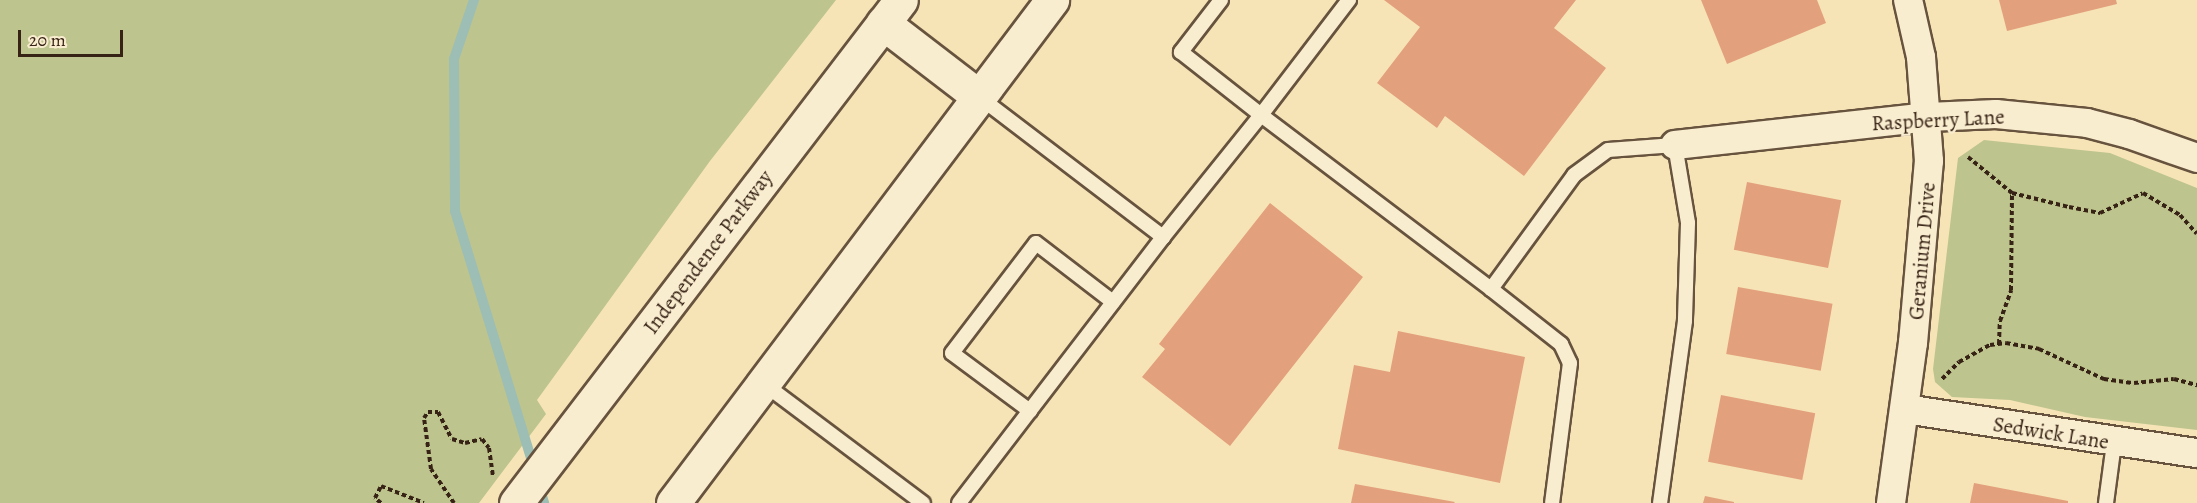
<!DOCTYPE html>
<html>
<head>
<meta charset="utf-8">
<style>
  body { margin:0 }
  #map { position:relative; width:2197px; height:503px; overflow:hidden; background:#f6e4b7; font-family:Alegreya,serif }
  div>[style] { position:absolute }
  .green>* { inset:0; background:#bec48d }
  .stream>* { height:10px; margin:-5px; padding:0 5px; transform-origin:5px; border-radius:5px; background:#9dbeb4 }
  .building>* { inset:0; background:#e3a07c; transform-origin:0 0 }
  .path>* { height:4px; margin-top:-2px; transform-origin:0; background:repeating-linear-gradient(90deg,#372315 0 4.5px,transparent 0 7.5px) }
  .roads { filter:drop-shadow(2px 0 #67533e) drop-shadow(-2px 0 #67533e) drop-shadow(0 2px #67533e) drop-shadow(0 -2px #67533e) }
  .lane>* { height:14px; margin:-7px; padding:0 7px; transform-origin:7px; border-radius:7px; background:#f9edd0 }
  .street>* { height:28px; margin:-14px; padding:0 14px; transform-origin:14px; border-radius:14px; background:#f9edd0 }
  .secondary>* { height:33px; margin:-16.5px; padding:0 16.5px; transform-origin:16.5px; border-radius:16.5px; background:#f9edd0 }
  span { translate:-50% -50%; white-space:nowrap; text-align:center; line-height:1.15; -webkit-text-stroke:5px #f9edd0; paint-order:stroke }
  .street-label { font-size:21px; color:#372315 }
  .scale { position:absolute; left:18px; top:30px; width:105px; height:27px; box-sizing:border-box; border:3px solid #372315; border-top:0; padding-left:8px; font-size:18px; line-height:21px; white-space:nowrap; color:#372315; -webkit-text-stroke:4px #f9edd0; paint-order:stroke }
</style>
</head>
<body>
<div id="map">
  <div class="green">
    <i style="clip-path:polygon(0 0,836px 0,710px 161px,537px 400px,546px 414px,479px 503px,0 503px)"></i>
    <i style="clip-path:polygon(1984px 140px,2110px 153px,2197px 188px,2197px 430px,2085px 417px,2010px 400px,1952px 397px,1935px 382px,1933px 369px,1958px 158px)"></i>
  </div>
  <div class="stream">
    <i style="left:474px;top:0;width:62px;rotate:108.7deg"></i>
    <i style="left:454px;top:59px;width:152px;rotate:89.6deg"></i>
    <i style="left:455px;top:211px;width:269px;rotate:72.9deg"></i>
    <i style="left:538px;top:483px;width:21px;rotate:73deg"></i>
  </div>
  <div class="building">
    <i style="clip-path:polygon(1384px 0,1576px 0,1554px 28px,1606px 68px,1524px 176px,1445px 116px,1437px 128px,1377px 83px,1420px 27px)"></i>
    <i style="clip-path:polygon(1701px 0,1817px 0,1826px 23px,1727px 64px)"></i>
    <i style="clip-path:polygon(1999px 0,2116px 0,2117px 4px,2007px 31px)"></i>
    <i style="left:1747px;top:182px;width:96px;height:69px;rotate:11deg"></i>
    <i style="clip-path:polygon(1270px 203px,1363px 277px,1230px 446px,1142px 377px,1165px 349px,1159px 344px)"></i>
    <i style="left:1738px;top:287px;width:96px;height:68px;rotate:10deg"></i>
    <i style="clip-path:polygon(1398px 331px,1525px 357px,1500px 483px,1338px 449px,1354px 365px,1390px 372px)"></i>
    <i style="left:1721px;top:395px;width:96px;height:68px;rotate:11deg"></i>
    <i style="clip-path:polygon(1974px 483px,2068px 501px,2068px 503px,1970px 503px)"></i>
    <i style="clip-path:polygon(1355px 484px,1455px 502px,1454px 503px,1351px 503px)"></i>
    <i style="clip-path:polygon(1705px 496px,1734px 502px,1734px 503px,1703px 503px)"></i>
  </div>
  <div class="path">
    <i style="left:1968px;top:157px;width:57px;rotate:39.3deg"></i>
    <i style="left:2012px;top:193px;width:59px;rotate:13.8deg"></i>
    <i style="left:2069px;top:207px;width:32px;rotate:11deg"></i>
    <i style="left:2100px;top:213px;width:47px;rotate:-24.9deg"></i>
    <i style="left:2143px;top:193px;width:43px;rotate:30.7deg"></i>
    <i style="left:2180px;top:215px;width:25px;rotate:48deg"></i>
    <i style="left:1999px;top:344px;width:23px;rotate:-88deg"></i>
    <i style="left:2000px;top:321px;width:33px;rotate:-70deg"></i>
    <i style="left:2011px;top:290px;width:97px;rotate:-89.4deg"></i>
    <i style="left:1942px;top:379px;width:24px;rotate:-45deg"></i>
    <i style="left:1959px;top:362px;width:35px;rotate:-29deg"></i>
    <i style="left:1990px;top:345px;width:16px;rotate:-7deg"></i>
    <i style="left:2006px;top:343px;width:34px;rotate:10deg"></i>
    <i style="left:2039px;top:349px;width:72px;rotate:24.8deg"></i>
    <i style="left:2104px;top:379px;width:30px;rotate:8deg"></i>
    <i style="left:2134px;top:383px;width:40px;rotate:-5.7deg"></i>
    <i style="left:2174px;top:379px;width:24px;rotate:15deg"></i>
    <i style="left:381px;top:503px;width:8px;rotate:-140deg"></i>
    <i style="left:375px;top:498px;width:13px;rotate:-63deg"></i>
    <i style="left:381px;top:486px;width:46px;rotate:21.6deg"></i>
    <i style="left:454px;top:503px;width:41px;rotate:-124.1deg"></i>
    <i style="left:431px;top:469px;width:51px;rotate:-97.8deg"></i>
    <i style="left:424px;top:418px;width:7px;rotate:-56deg"></i>
    <i style="left:428px;top:412px;width:10px"></i>
    <i style="left:438px;top:412px;width:30px;rotate:63deg"></i>
    <i style="left:452px;top:439px;width:14px;rotate:17deg"></i>
    <i style="left:465px;top:443px;width:17px;rotate:-13deg"></i>
    <i style="left:482px;top:439px;width:11px;rotate:52deg"></i>
    <i style="left:489px;top:448px;width:29px;rotate:82deg"></i>
  </div>
  <div class="roads">
    <div class="lane">
      <i style="left:1221px;top:0;width:66px;rotate:127.6deg"></i>
      <i style="left:1181px;top:52px;width:102px;rotate:38.2deg"></i>
      <i style="left:1261px;top:115px;width:145px;rotate:-52.6deg"></i>
      <i style="left:978px;top:96px;width:233px;rotate:37.3deg"></i>
      <i style="left:1163px;top:237px;width:156px;rotate:-51.2deg"></i>
      <i style="left:1261px;top:115px;width:288px;rotate:37.1deg"></i>
      <i style="left:1491px;top:289px;width:141px;rotate:-53.9deg"></i>
      <i style="left:1574px;top:175px;width:42px;rotate:-36.3deg"></i>
      <i style="left:1608px;top:150px;width:67px;rotate:-4.3deg"></i>
      <i style="left:1675px;top:145px;width:79px;rotate:80.5deg"></i>
      <i style="left:1688px;top:223px;width:98px;rotate:91.8deg"></i>
      <i style="left:1685px;top:321px;width:184px;rotate:97.8deg"></i>
      <i style="left:1491px;top:289px;width:89px;rotate:38.2deg"></i>
      <i style="left:1561px;top:344px;width:21px;rotate:65deg"></i>
      <i style="left:1570px;top:363px;width:141px;rotate:97.3deg"></i>
      <i style="left:763px;top:383px;width:200px;rotate:36.9deg"></i>
      <i style="left:1030px;top:411px;width:97px;rotate:-143.4deg"></i>
      <i style="left:952px;top:353px;width:138px;rotate:-52.6deg"></i>
      <i style="left:1036px;top:243px;width:97px;rotate:37.5deg"></i>
      <i style="left:959px;top:503px;width:335px;rotate:-52.5deg"></i>
      <i style="left:2106px;top:503px;width:61px;rotate:-82.4deg"></i>
    </div>
    <div class="street">
      <i style="left:1675px;top:145px;width:255px;rotate:-6.3deg"></i>
      <i style="left:1928px;top:117px;width:68px;rotate:-2.5deg"></i>
      <i style="left:1996px;top:114px;width:91px;rotate:5.6deg"></i>
      <i style="left:2087px;top:123px;width:43px;rotate:14.7deg"></i>
      <i style="left:2129px;top:134px;width:72px;rotate:19.4deg"></i>
      <i style="left:1905px;top:409px;width:295px;rotate:8.6deg"></i>
      <i style="left:1891px;top:503px;width:162px;rotate:-82.2deg"></i>
      <i style="left:1913px;top:343px;width:183px;rotate:-85deg"></i>
      <i style="left:1929px;top:161px;width:104px;rotate:-94.4deg"></i>
      <i style="left:1921px;top:57px;width:58px;rotate:-102.8deg"></i>
    </div>
    <div class="secondary">
      <i style="left:883px;top:23px;width:118px;rotate:37.5deg"></i>
      <i style="left:516px;top:503px;width:633px;rotate:-52.57deg"></i>
      <i style="left:673px;top:503px;width:630px;rotate:-53deg"></i>
    </div>
  </div>
  <div class="street-label">
    <span style="left:1938px;top:120px;rotate:-3deg">Raspberry Lane</span>
    <span style="left:1922px;top:251px;rotate:-85deg">Geranium Drive</span>
    <span style="left:708px;top:252px;rotate:-53deg">Independence Parkway</span>
    <span style="left:2051px;top:433px;rotate:9deg">Sedwick Lane</span>
  </div>
  <div class="scale">20 m</div>
</div>
</body>
</html>
